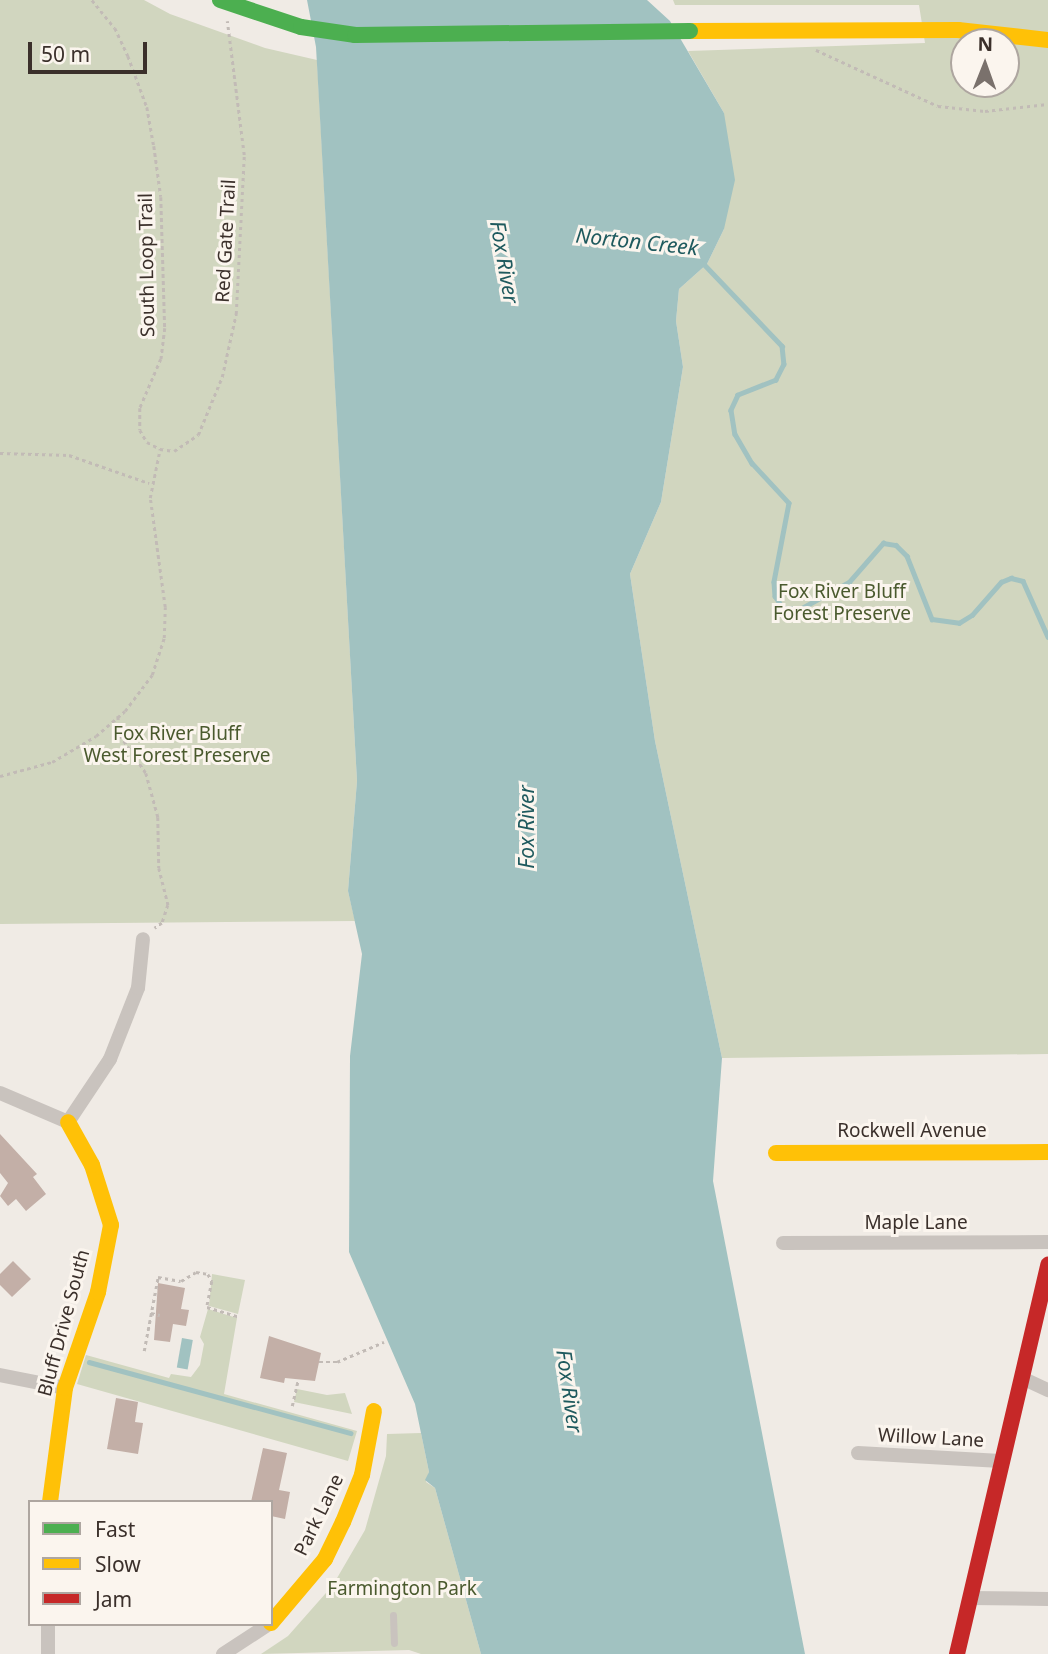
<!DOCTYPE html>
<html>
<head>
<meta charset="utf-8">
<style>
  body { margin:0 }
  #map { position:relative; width:1048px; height:1654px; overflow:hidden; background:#f0ebe5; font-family:"Noto Sans",sans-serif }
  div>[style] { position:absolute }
  .green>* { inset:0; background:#d1d6bf }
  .water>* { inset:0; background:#a1c2c1; transform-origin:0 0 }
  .stream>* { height:4.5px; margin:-2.25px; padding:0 2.25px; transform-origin:2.25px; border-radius:2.25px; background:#a1c2c1 }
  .building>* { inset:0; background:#c3afa7 }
  .path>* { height:2.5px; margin-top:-1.25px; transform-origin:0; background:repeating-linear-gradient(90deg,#c2bbb6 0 3.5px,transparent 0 7px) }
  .lane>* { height:7px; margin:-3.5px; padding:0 3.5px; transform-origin:3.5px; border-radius:3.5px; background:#c9c3be }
  .street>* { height:14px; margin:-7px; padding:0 7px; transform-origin:7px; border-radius:7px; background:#c9c3be }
  .slow>* { height:16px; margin:-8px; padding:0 8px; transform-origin:8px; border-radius:8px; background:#ffc107 }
  .jam>* { height:16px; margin:-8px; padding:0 8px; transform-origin:8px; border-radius:8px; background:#c62828 }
  .fast-bridge>* { height:16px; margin:-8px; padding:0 8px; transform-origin:8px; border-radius:8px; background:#4caf50 }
  span { translate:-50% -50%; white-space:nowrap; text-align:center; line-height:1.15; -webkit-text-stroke:6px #fbf5ee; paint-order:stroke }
  .street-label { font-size:19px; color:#3b302b }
  .park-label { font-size:19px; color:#4a5a2e }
  .water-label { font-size:21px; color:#1f5a5e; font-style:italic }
  .legend { position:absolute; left:28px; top:1500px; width:245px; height:126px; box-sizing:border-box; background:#fbf5ee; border:2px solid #aea6a0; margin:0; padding:9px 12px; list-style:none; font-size:21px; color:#3b302b }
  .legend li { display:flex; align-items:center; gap:14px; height:35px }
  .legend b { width:35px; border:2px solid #aea6a0 }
  .north { position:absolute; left:950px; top:28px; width:70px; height:70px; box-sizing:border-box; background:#fbf5ee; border:2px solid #aea6a0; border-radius:50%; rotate:1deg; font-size:19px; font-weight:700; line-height:28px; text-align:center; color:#3b302b }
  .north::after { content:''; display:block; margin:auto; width:24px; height:32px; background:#7a716c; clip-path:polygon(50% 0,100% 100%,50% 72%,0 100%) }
  .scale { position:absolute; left:28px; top:42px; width:119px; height:32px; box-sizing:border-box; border:4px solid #3b302b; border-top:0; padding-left:9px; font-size:21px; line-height:24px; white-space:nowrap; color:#3b302b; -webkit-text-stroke:5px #fbf5ee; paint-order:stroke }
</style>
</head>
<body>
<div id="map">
  <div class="green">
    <i style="clip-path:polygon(0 0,144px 0,170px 14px,265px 48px,317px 60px,357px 781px,348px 891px,355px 921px,0 924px)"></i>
    <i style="clip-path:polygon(evenodd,673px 0,1048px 0,1048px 1054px,722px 1058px,655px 741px,630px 574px,661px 502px,683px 367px,676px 321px,679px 289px,707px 264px,724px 229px,724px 113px,688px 51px,925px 43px,919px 5px,675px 5px,673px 0,964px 42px,1006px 42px,1006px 84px,964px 84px,964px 42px)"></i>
    <i style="clip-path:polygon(212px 1274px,245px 1280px,238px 1314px,209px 1306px)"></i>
    <i style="clip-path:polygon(208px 1309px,237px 1318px,224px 1394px,357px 1431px,348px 1461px,77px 1384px,86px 1355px,169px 1378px,171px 1374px,191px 1377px,200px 1365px,204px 1344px,200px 1337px)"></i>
    <i style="clip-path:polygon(297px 1389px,327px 1395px,345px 1393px,352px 1414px,294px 1402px)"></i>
    <i style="clip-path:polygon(421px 1433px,429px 1472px,426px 1482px,435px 1488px,481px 1654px,421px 1654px,409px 1650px,261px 1654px,288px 1636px,333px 1585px,365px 1530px,386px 1456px,387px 1434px)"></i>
  </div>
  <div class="water">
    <i style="clip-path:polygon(307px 0,647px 0,670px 21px,724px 113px,735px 180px,724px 229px,707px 264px,679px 289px,676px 321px,683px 367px,661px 502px,630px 574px,655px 741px,722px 1058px,713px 1181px,805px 1654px,481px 1654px,435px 1488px,425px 1480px,429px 1472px,415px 1404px,349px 1252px,350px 1056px,362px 954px,348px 891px,357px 781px,316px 47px)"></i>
    <i style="left:182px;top:1338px;width:11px;height:30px;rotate:10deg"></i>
  </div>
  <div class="stream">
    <i style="left:703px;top:263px;width:115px;rotate:46.4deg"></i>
    <i style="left:782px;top:346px;width:18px;rotate:84deg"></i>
    <i style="left:784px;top:364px;width:18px;rotate:117deg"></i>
    <i style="left:776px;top:380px;width:41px;rotate:158.5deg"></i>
    <i style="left:738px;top:395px;width:17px;rotate:115deg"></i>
    <i style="left:731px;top:410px;width:24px;rotate:81deg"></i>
    <i style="left:735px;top:434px;width:34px;rotate:60deg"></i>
    <i style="left:752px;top:463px;width:54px;rotate:47.2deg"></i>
    <i style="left:789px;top:503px;width:80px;rotate:100.8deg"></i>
    <i style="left:774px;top:582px;width:14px;rotate:86deg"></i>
    <i style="left:775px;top:596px;width:14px;rotate:56deg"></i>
    <i style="left:783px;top:608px;width:17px;rotate:3deg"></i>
    <i style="left:800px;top:609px;width:56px;rotate:-28.9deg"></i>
    <i style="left:849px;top:582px;width:52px;rotate:-48.9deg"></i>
    <i style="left:883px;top:543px;width:13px;rotate:9deg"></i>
    <i style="left:896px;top:545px;width:16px;rotate:45deg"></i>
    <i style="left:907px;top:556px;width:68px;rotate:68.4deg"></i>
    <i style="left:932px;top:619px;width:27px;rotate:8deg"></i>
    <i style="left:959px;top:623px;width:15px;rotate:-32deg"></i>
    <i style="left:972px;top:615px;width:44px;rotate:-48.7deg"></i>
    <i style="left:1001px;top:582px;width:11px;rotate:-22deg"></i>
    <i style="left:1011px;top:578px;width:12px;rotate:14deg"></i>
    <i style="left:1023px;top:581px;width:61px;rotate:65.9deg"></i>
    <i style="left:89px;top:1362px;width:271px;rotate:15.2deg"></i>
  </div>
  <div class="building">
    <i style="clip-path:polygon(0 1134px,37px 1174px,33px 1177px,46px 1194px,26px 1211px,16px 1199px,8px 1206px,0 1196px,8px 1183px,0 1173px)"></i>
    <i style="clip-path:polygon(13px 1261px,31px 1279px,12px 1297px,0 1285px,0 1274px)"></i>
    <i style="clip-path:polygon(158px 1283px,185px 1288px,181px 1309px,189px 1310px,186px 1326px,173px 1324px,170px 1342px,154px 1340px)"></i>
    <i style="clip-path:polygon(269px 1336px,321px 1353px,315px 1381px,285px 1378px,284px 1383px,260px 1378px)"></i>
    <i style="clip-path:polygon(116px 1398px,138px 1402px,135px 1422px,143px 1423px,138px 1454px,107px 1449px)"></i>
    <i style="clip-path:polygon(263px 1448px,287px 1453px,279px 1490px,290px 1492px,285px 1519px,271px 1516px,271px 1502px,251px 1502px)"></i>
  </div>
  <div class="path">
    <i style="left:92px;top:0;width:36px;rotate:51deg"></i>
    <i style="left:115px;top:28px;width:31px;rotate:65deg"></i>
    <i style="left:128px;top:56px;width:54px;rotate:69.6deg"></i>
    <i style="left:147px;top:107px;width:40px;rotate:80deg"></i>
    <i style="left:154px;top:146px;width:51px;rotate:82.2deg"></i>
    <i style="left:161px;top:197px;width:131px;rotate:88.3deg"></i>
    <i style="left:165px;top:328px;width:31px;rotate:97deg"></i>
    <i style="left:161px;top:359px;width:53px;rotate:113.2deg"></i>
    <i style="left:140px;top:408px;width:22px;rotate:90deg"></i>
    <i style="left:140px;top:430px;width:14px;rotate:60deg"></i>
    <i style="left:147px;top:442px;width:15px;rotate:28deg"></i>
    <i style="left:160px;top:449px;width:14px;rotate:8deg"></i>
    <i style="left:174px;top:451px;width:29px;rotate:-34deg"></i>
    <i style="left:198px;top:435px;width:63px;rotate:-67.5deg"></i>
    <i style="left:222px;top:377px;width:65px;rotate:-77.5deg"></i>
    <i style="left:236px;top:314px;width:159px;rotate:-87.1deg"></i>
    <i style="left:244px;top:155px;width:135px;rotate:-97.2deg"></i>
    <i style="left:816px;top:50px;width:134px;rotate:24.7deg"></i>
    <i style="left:938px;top:106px;width:47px;rotate:6.1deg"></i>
    <i style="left:985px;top:111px;width:63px;rotate:-6.3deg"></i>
    <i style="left:0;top:453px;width:69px;rotate:1.7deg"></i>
    <i style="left:69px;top:455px;width:85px;rotate:19.3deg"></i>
    <i style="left:118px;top:716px;width:19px;rotate:84deg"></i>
    <i style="left:120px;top:735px;width:46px;rotate:55.6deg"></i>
    <i style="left:146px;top:773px;width:46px;rotate:74.7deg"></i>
    <i style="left:158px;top:817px;width:51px;rotate:88.9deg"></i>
    <i style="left:159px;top:868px;width:38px;rotate:76deg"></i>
    <i style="left:168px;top:905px;width:19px;rotate:108deg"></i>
    <i style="left:162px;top:923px;width:9px;rotate:144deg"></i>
    <i style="left:0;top:776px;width:54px;rotate:-15.1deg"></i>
    <i style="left:52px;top:762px;width:51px;rotate:-30.6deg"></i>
    <i style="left:96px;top:736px;width:38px;rotate:-41deg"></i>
    <i style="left:125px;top:711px;width:45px;rotate:-53.1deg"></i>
    <i style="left:152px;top:675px;width:39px;rotate:-72deg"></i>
    <i style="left:164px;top:638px;width:31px;rotate:-88deg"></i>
    <i style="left:165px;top:607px;width:110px;rotate:-97.8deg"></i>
    <i style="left:150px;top:498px;width:50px;rotate:-78.5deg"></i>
    <i style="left:151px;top:1313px;width:9px;rotate:13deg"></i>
    <i style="left:144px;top:1351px;width:75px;rotate:-79.3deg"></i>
    <i style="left:158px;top:1277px;width:23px;rotate:10deg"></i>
    <i style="left:181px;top:1281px;width:17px;rotate:-31deg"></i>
    <i style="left:196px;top:1272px;width:12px;rotate:9deg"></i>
    <i style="left:208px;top:1274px;width:8px;rotate:60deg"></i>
    <i style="left:212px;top:1281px;width:26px;rotate:101deg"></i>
    <i style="left:207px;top:1307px;width:34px;rotate:17deg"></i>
    <i style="left:319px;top:1362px;width:18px"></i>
    <i style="left:337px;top:1362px;width:51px;rotate:-23.1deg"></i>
    <i style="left:292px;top:1406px;width:27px;rotate:-77deg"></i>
  </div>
  <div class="lane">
    <i style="left:393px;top:1615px;width:28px;rotate:88deg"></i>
  </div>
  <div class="street">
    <i style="left:0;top:1093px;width:74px;rotate:23.1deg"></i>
    <i style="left:68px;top:1122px;width:76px;rotate:-56.3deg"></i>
    <i style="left:110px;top:1059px;width:76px;rotate:-68.5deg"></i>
    <i style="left:138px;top:988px;width:49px;rotate:-84.2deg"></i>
    <i style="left:783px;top:1243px;width:265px;rotate:-0.2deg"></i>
    <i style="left:0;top:1375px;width:66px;rotate:11.3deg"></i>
    <i style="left:1022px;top:1378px;width:29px;rotate:25deg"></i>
    <i style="left:858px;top:1453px;width:143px;rotate:3.2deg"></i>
    <i style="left:970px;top:1598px;width:78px;rotate:0.7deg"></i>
    <i style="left:48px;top:1624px;width:30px;rotate:90deg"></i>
    <i style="left:223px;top:1654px;width:55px;rotate:-33.1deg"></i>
  </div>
  <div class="slow">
    <i style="left:690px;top:31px;width:268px;rotate:-0.2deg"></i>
    <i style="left:958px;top:30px;width:91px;rotate:6.3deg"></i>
    <i style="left:776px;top:1153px;width:272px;rotate:-0.2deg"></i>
    <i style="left:50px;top:1502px;width:115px;rotate:-82.5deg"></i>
    <i style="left:65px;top:1388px;width:102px;rotate:-71deg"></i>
    <i style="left:98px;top:1292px;width:68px;rotate:-79deg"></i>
    <i style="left:111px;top:1225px;width:63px;rotate:-107.6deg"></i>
    <i style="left:92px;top:1165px;width:49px;rotate:-119.2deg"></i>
    <i style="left:271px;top:1623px;width:84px;rotate:-49.8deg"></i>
    <i style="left:325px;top:1559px;width:41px;rotate:-64.1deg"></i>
    <i style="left:343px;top:1522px;width:51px;rotate:-68deg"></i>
    <i style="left:362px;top:1475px;width:65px;rotate:-79.4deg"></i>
  </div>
  <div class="jam">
    <i style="left:957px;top:1654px;width:400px;rotate:-76.8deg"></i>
  </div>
  <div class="fast-bridge">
    <i style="left:220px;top:0;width:85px;rotate:18.4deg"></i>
    <i style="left:301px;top:27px;width:55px;rotate:8.4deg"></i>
    <i style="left:355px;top:35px;width:335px;rotate:-0.7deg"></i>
  </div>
  <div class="street-label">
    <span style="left:226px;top:241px;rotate:-87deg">Red Gate Trail</span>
    <span style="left:147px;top:265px;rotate:-91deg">South Loop Trail</span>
    <span style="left:912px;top:1131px">Rockwell Avenue</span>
    <span style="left:916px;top:1223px">Maple Lane</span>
    <span style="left:64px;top:1323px;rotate:-75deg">Bluff Drive South</span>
    <span style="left:931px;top:1438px;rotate:3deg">Willow Lane</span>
    <span style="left:319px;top:1515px;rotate:-64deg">Park Lane</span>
  </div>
  <div class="park-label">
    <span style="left:842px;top:603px">Fox River Bluff<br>Forest Preserve</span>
    <span style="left:177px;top:745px">Fox River Bluff<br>West Forest Preserve</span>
    <span style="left:402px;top:1589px">Farmington Park</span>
  </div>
  <div class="water-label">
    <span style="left:637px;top:241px;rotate:6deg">Norton Creek</span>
    <span style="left:505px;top:262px;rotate:80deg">Fox River</span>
    <span style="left:526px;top:827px;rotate:-90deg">Fox River</span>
    <span style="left:570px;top:1391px;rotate:82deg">Fox River</span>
  </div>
  <ul class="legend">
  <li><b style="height:9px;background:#4caf50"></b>Fast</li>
  <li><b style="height:9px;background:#ffc107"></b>Slow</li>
  <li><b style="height:9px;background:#c62828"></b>Jam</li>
  </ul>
  <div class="north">N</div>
  <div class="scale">50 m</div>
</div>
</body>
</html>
